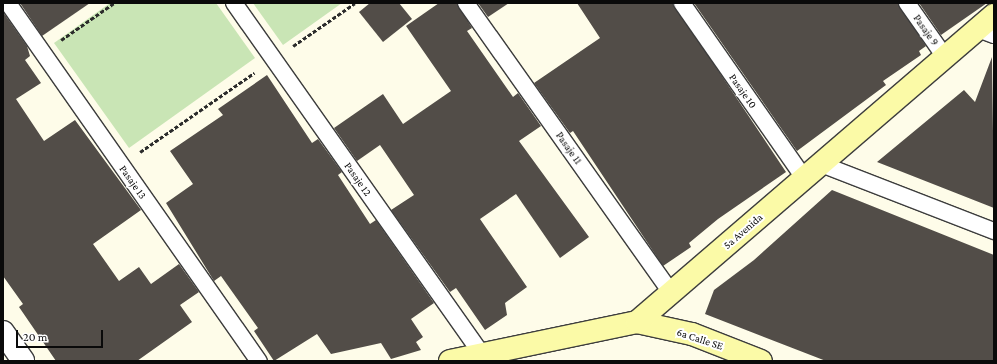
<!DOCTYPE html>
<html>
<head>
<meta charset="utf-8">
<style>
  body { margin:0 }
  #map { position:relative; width:997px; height:364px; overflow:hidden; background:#fefce9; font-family:"Crimson Pro",serif }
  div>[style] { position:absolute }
  .green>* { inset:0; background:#c9e5b5 }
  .building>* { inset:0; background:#524d48 }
  .path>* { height:2.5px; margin-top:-1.25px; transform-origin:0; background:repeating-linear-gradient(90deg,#2c2c2c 0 4px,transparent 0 6px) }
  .roads { filter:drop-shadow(1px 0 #3d3d3d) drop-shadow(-1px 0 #3d3d3d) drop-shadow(0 1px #3d3d3d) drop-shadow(0 -1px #3d3d3d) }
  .lane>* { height:16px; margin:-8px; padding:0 8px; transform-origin:8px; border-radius:8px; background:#fff }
  .street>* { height:22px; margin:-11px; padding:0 11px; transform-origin:11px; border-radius:11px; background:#fff }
  .secondary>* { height:22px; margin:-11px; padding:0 11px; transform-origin:11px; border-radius:11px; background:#fbfaa7 }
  span { translate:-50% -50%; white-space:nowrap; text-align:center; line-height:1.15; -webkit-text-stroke:4px #fff; paint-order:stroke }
  .street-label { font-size:11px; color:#0a0a0a }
  .frame { position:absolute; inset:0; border:4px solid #0a0a0a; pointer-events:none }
  .scale { position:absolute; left:16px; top:330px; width:87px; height:18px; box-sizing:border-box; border:2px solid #0a0a0a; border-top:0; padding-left:5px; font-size:12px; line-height:14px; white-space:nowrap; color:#0a0a0a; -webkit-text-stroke:3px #fff; paint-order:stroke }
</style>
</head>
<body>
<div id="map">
  <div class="green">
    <i style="clip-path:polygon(110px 3px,216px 3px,255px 58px,129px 148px,54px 43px)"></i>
    <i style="clip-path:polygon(253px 3px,342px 3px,283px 45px)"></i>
  </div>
  <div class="building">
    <i style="clip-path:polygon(20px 3px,90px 3px,42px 36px)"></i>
    <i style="clip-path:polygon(370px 3px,399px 3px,412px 19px,383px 42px,359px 12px)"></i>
    <i style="clip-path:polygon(439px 3px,457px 3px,472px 28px,467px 31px,513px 97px,518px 93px,541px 126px,519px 141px,589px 237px,560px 258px,516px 194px,480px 219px,527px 287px,505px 303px,507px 315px,485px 330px,456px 288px,450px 292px,391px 210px,414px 195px,380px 145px,357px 161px,334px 128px,383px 94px,403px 124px,451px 91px,406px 26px)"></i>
    <i style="clip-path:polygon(478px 3px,509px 3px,488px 17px)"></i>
    <i style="clip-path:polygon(577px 3px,673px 3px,786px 172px,718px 219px,689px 243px,691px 247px,663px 266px,573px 131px,570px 133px,534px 83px,600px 38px)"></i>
    <i style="clip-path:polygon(694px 3px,898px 3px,926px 46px,919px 51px,921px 55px,883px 81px,886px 85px,797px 151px)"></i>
    <i style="clip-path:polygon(919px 3px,987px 3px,941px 35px)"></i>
    <i style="clip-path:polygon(3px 12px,27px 46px,30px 56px,25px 60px,41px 83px,16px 99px,44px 141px,75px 120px,141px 210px,93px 244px,119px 281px,139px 267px,151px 284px,179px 264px,199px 292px,180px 305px,192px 322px,137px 361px,56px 361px,19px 307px,23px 304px,3px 276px)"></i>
    <i style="clip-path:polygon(992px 57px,994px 208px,877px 162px,964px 90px,975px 102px)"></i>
    <i style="clip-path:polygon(267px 75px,312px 143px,318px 139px,342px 172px,338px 175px,370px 224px,376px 220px,434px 303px,411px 319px,423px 337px,416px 342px,421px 350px,391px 359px,381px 343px,331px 354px,317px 334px,274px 361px,254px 331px,258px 328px,221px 276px,214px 281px,166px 203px,193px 184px,170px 151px,223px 115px,218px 109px)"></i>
    <i style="clip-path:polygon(832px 190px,994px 255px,994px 361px,826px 361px,705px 314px,714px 290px,754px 260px)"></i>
  </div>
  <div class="path">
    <i style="left:61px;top:40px;width:65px;rotate:-34.9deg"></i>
    <i style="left:293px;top:46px;width:75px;rotate:-34.7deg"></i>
    <i style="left:140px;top:152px;width:139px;rotate:-34.7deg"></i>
  </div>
  <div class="roads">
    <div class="lane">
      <i style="left:8px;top:3px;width:437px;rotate:55deg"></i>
      <i style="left:234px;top:3px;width:431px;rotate:54.8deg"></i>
      <i style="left:466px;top:3px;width:355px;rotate:54.7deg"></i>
      <i style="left:682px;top:3px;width:213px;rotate:55.1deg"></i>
      <i style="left:907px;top:3px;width:66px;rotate:54.9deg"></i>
      <i style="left:978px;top:29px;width:17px;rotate:21deg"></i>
      <i style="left:821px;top:164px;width:186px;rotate:21.2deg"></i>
    </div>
    <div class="street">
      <i style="left:3px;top:332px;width:35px;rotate:55deg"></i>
    </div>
    <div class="secondary">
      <i style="left:637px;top:322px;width:56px;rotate:12.3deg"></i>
      <i style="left:692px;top:334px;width:74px;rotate:21.4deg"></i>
      <i style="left:450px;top:361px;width:191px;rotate:-11.8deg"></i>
      <i style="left:637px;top:322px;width:471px;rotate:-40.7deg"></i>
    </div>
  </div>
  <div class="street-label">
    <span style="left:926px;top:30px;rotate:55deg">Pasaje 9</span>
    <span style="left:743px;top:91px;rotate:55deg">Pasaje 10</span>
    <span style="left:569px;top:148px;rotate:55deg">Pasaje 11</span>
    <span style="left:358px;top:179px;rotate:55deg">Pasaje 12</span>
    <span style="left:133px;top:182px;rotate:55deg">Pasaje 13</span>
    <span style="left:743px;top:231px;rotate:-41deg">5a Avenida</span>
    <span style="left:700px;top:339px;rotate:18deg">6a Calle SE</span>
  </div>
  <div class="frame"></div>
  <div class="scale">20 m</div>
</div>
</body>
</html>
